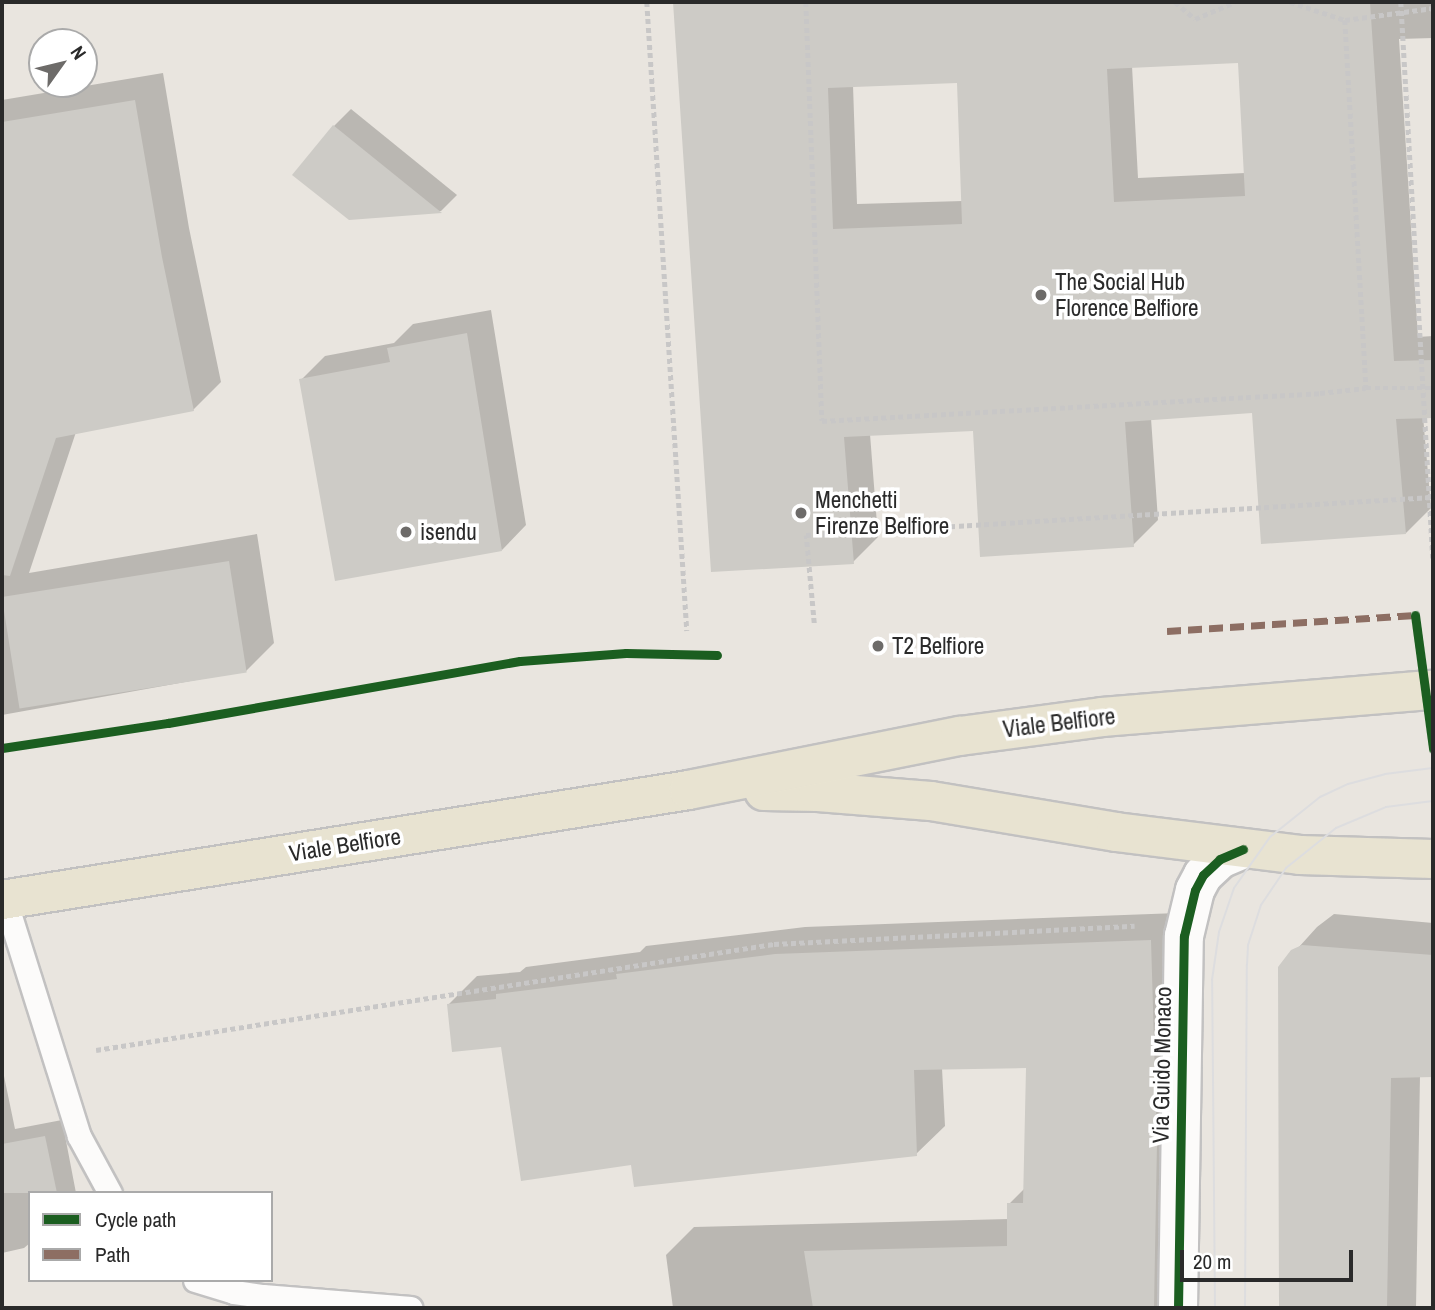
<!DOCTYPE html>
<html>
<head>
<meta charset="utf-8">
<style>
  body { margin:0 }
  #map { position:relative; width:1435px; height:1310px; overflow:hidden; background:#e9e5df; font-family:"Archivo Narrow",sans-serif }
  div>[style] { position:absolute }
  .shadow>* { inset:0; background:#0003 }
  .building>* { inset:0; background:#cdcbc6; transform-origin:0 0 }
  .path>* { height:4.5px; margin-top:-2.25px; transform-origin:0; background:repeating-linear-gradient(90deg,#c8c7c7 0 5px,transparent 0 8.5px) }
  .roads { filter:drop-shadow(2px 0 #c2c1c1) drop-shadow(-2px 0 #c2c1c1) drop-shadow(0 2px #c2c1c1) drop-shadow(0 -2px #c2c1c1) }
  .service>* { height:23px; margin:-11.5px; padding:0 11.5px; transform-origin:11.5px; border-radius:11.5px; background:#fcfbfa }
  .minor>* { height:38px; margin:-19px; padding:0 19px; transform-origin:19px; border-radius:19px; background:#fcfbfa }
  .primary>* { height:38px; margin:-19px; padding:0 19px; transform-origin:19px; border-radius:19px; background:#e8e3d1 }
  .tram>* { height:2px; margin:-1px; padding:0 1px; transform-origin:1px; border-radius:1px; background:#dddddf }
  .path-bridge>* { height:4.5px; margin-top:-2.25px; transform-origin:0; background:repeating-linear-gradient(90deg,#c8c7c7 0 5px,transparent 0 8.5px) }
  .quiet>* { height:7px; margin-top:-3.5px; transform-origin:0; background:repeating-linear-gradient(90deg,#8d6e63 0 14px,transparent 0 21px) }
  .cycleway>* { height:9px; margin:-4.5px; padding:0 4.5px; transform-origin:4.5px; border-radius:4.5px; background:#1b5e20 }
  .dots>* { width:19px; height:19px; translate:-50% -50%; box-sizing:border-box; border:4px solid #fff; border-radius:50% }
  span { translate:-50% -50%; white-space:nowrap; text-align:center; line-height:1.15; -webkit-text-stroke:7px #fff; paint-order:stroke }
  .poi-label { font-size:23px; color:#2a2a2a }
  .left { translate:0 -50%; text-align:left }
  .street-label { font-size:23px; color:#2a2a2a }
  .frame { position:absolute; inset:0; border:4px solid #2a2a2a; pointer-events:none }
  .legend { position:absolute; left:28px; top:1191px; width:245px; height:91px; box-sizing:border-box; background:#fff; border:2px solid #aaa; margin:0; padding:9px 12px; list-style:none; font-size:21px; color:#2a2a2a }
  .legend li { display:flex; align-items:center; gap:14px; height:35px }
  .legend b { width:35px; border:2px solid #aaa }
  .north { position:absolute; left:28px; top:28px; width:70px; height:70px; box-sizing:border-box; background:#fff; border:2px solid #aaa; border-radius:50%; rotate:56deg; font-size:19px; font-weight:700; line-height:28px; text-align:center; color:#2a2a2a }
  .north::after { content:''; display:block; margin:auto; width:24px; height:32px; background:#6d6b69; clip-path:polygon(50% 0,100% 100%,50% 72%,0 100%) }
  .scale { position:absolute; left:1180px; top:1250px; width:173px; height:32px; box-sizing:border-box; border:4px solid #2a2a2a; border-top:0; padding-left:9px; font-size:21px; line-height:24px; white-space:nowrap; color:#2a2a2a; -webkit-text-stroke:5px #fff; paint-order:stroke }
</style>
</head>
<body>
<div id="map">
  <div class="shadow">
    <i style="clip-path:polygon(evenodd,675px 2px,1433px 2px,1433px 38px,1399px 39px,1418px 337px,1433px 336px,1433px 416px,1423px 416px,1431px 508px,1406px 533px,1254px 411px,1151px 418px,1158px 520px,1133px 545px,975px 430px,870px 434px,878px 537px,853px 562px,713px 570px,675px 2px,1240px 62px,1245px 173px,1138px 178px,1132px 66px,1240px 62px,675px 2px,958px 82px,963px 201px,857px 204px,853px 85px,958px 82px)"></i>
    <i style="clip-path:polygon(163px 73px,189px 228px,221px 382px,193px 410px,76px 432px,29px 573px,257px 534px,274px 643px,246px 671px,2px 715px,2px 100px)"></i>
    <i style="clip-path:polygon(351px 109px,457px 195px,441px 211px,350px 218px,334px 126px)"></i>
    <i style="clip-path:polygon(491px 310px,526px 525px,502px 550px,301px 380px,325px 356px,394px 343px,413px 324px)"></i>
    <i style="clip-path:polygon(1178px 913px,1181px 1308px,673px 1308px,666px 1255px,694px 1227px,1009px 1219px,1009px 1204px,1025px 1188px,1027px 1066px,942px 1068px,945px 1126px,916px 1154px,632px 1163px,503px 1045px,449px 1004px,477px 976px,520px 972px,526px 967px,640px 952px,646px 946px,805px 927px)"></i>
    <i style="clip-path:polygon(1334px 914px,1433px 923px,1433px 1076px,1420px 1076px,1416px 1308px,1280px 1308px,1280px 968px,1317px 927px)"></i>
    <i style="clip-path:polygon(4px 1076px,15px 1129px,62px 1120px,76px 1193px,30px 1193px,30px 1243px,24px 1248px,2px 1253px)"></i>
  </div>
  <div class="building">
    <i style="clip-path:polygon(evenodd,673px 2px,1370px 2px,1394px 361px,1433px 360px,1433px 418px,1396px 419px,1406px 534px,1261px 544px,1252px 413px,1125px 422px,1134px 547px,980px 557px,973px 431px,844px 437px,854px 564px,711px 572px,673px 2px,1238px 63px,1245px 196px,1114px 202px,1107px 69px,1238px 63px,673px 2px,957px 83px,962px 224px,833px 229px,828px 88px,957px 83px)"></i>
    <i style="clip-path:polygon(135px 100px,162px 257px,194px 411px,56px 438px,10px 576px,2px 575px,2px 122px)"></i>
    <i style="clip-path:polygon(333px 125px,442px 213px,349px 220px,292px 175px)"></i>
    <i style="clip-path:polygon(467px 333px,502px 551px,335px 581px,299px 379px,390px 362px,387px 348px)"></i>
    <i style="left:229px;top:561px;width:113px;height:230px;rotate:81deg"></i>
    <i style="clip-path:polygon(1151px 940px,1157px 1143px,1154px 1308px,813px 1308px,804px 1251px,1007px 1246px,1007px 1203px,1023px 1203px,1026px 1068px,914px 1070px,917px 1156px,634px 1187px,631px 1165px,521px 1181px,501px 1047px,452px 1052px,447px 1004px,496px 999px,496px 994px,617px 979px,616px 974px,775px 954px)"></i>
    <i style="clip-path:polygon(1302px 945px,1433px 955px,1433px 1077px,1391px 1078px,1387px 1308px,1279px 1308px,1278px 967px,1291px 950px)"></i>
    <i style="clip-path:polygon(45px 1136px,57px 1193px,2px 1193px,2px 1144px)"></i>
  </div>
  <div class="path">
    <i style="left:647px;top:2px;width:630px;rotate:86.36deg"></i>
    <i style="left:806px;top:2px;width:419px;rotate:87.8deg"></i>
    <i style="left:822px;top:421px;width:499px;rotate:-3.2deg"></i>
    <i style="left:962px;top:2px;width:4px"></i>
    <i style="left:1175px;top:2px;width:26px;rotate:40deg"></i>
    <i style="left:1195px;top:19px;width:43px;rotate:-23deg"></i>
    <i style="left:1401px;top:2px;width:557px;rotate:86.71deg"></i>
    <i style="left:1345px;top:20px;width:369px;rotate:86.7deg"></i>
    <i style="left:814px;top:623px;width:88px;rotate:-95.2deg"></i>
    <i style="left:806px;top:535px;width:628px;rotate:-3.47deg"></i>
    <i style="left:96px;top:1050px;width:686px;rotate:-8.89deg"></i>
    <i style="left:774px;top:944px;width:361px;rotate:-2.9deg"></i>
  </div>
  <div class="roads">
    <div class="service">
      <i style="left:5px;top:900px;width:247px;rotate:72.6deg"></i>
      <i style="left:79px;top:1136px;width:65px;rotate:61.5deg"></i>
      <i style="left:195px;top:1280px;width:41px;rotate:17.1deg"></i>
      <i style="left:234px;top:1292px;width:29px;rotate:8deg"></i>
      <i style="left:263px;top:1296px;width:148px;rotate:4.6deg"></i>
    </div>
    <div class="minor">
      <i style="left:1178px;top:1308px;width:372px;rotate:-89.1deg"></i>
      <i style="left:1184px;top:936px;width:47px;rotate:-76.6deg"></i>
      <i style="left:1195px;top:890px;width:17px;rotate:-62deg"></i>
      <i style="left:1203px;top:875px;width:23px;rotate:-43deg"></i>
      <i style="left:1220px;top:859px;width:25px;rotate:-23deg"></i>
    </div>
    <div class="primary">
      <i style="left:764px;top:791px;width:54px;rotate:1.1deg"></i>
      <i style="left:818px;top:792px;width:113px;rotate:4.6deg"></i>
      <i style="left:931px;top:801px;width:188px;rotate:9.5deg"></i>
      <i style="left:1116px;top:832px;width:185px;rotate:7.1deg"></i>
      <i style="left:1300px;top:855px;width:133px;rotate:1.7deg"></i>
      <i style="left:2px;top:900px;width:696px;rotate:-9.1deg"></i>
      <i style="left:689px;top:790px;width:276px;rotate:-11.3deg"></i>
      <i style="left:960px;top:736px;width:143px;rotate:-7.6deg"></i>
      <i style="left:1102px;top:717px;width:332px;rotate:-4.7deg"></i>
    </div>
  </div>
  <div class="tram">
    <i style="left:1215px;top:1308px;width:328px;rotate:-90.5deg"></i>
    <i style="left:1212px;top:980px;width:49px;rotate:-81.7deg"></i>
    <i style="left:1219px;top:932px;width:46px;rotate:-71.2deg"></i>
    <i style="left:1234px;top:888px;width:62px;rotate:-54.8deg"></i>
    <i style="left:1270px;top:837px;width:64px;rotate:-38.7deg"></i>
    <i style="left:1320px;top:797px;width:31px;rotate:-25deg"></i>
    <i style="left:1348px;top:784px;width:38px;rotate:-15deg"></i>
    <i style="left:1385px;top:774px;width:48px;rotate:-7.1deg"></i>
    <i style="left:1245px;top:1308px;width:343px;rotate:-89.7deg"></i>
    <i style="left:1247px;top:965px;width:20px;rotate:-87deg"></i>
    <i style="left:1248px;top:945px;width:42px;rotate:-72deg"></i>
    <i style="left:1261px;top:905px;width:45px;rotate:-56deg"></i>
    <i style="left:1286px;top:868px;width:64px;rotate:-38.7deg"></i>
    <i style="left:1336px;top:828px;width:54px;rotate:-22.8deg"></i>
    <i style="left:1386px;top:807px;width:47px;rotate:-7.3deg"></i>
  </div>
  <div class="path-bridge">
    <i style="left:1290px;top:2px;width:58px;rotate:18.1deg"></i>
    <i style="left:1345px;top:20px;width:89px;rotate:-7.8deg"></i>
    <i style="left:1320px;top:393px;width:46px;rotate:-6.2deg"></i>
    <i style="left:1366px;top:388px;width:67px"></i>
  </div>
  <div class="quiet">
    <i style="left:1167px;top:631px;width:249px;rotate:-3.7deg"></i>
  </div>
  <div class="cycleway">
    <i style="left:1415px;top:615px;width:135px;rotate:82.3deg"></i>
    <i style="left:2px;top:748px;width:168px;rotate:-8.6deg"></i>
    <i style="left:168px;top:723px;width:357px;rotate:-10deg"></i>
    <i style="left:520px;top:661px;width:106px;rotate:-4.3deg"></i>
    <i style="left:626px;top:653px;width:91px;rotate:1.3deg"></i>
    <i style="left:1178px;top:1308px;width:372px;rotate:-89.1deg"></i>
    <i style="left:1184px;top:936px;width:47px;rotate:-76.6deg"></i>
    <i style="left:1195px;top:890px;width:17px;rotate:-62deg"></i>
    <i style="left:1203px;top:875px;width:23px;rotate:-43deg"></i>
    <i style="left:1220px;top:859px;width:25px;rotate:-23deg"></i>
  </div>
  <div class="dots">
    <i style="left:1041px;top:295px;background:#6d6b69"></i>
    <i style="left:801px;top:513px;background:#6d6b69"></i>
    <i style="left:406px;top:532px;background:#6d6b69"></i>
    <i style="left:878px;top:646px;background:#6d6b69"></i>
  </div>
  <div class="poi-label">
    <span class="left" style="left:1055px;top:295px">The Social Hub<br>Florence Belfiore</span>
    <span class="left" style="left:815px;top:513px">Menchetti<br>Firenze Belfiore</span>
    <span class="left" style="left:420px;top:532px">isendu</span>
    <span class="left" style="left:892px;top:646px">T2 Belfiore</span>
  </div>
  <div class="street-label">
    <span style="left:1059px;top:723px;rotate:-7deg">Viale Belfiore</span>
    <span style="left:345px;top:845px;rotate:-9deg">Viale Belfiore</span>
    <span style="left:1162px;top:1065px;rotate:-89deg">Via Guido Monaco</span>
  </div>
  <div class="frame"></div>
  <ul class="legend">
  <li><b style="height:9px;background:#1b5e20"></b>Cycle path</li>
  <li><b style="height:9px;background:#8d6e63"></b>Path</li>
  </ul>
  <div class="north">N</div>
  <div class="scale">20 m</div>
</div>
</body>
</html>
